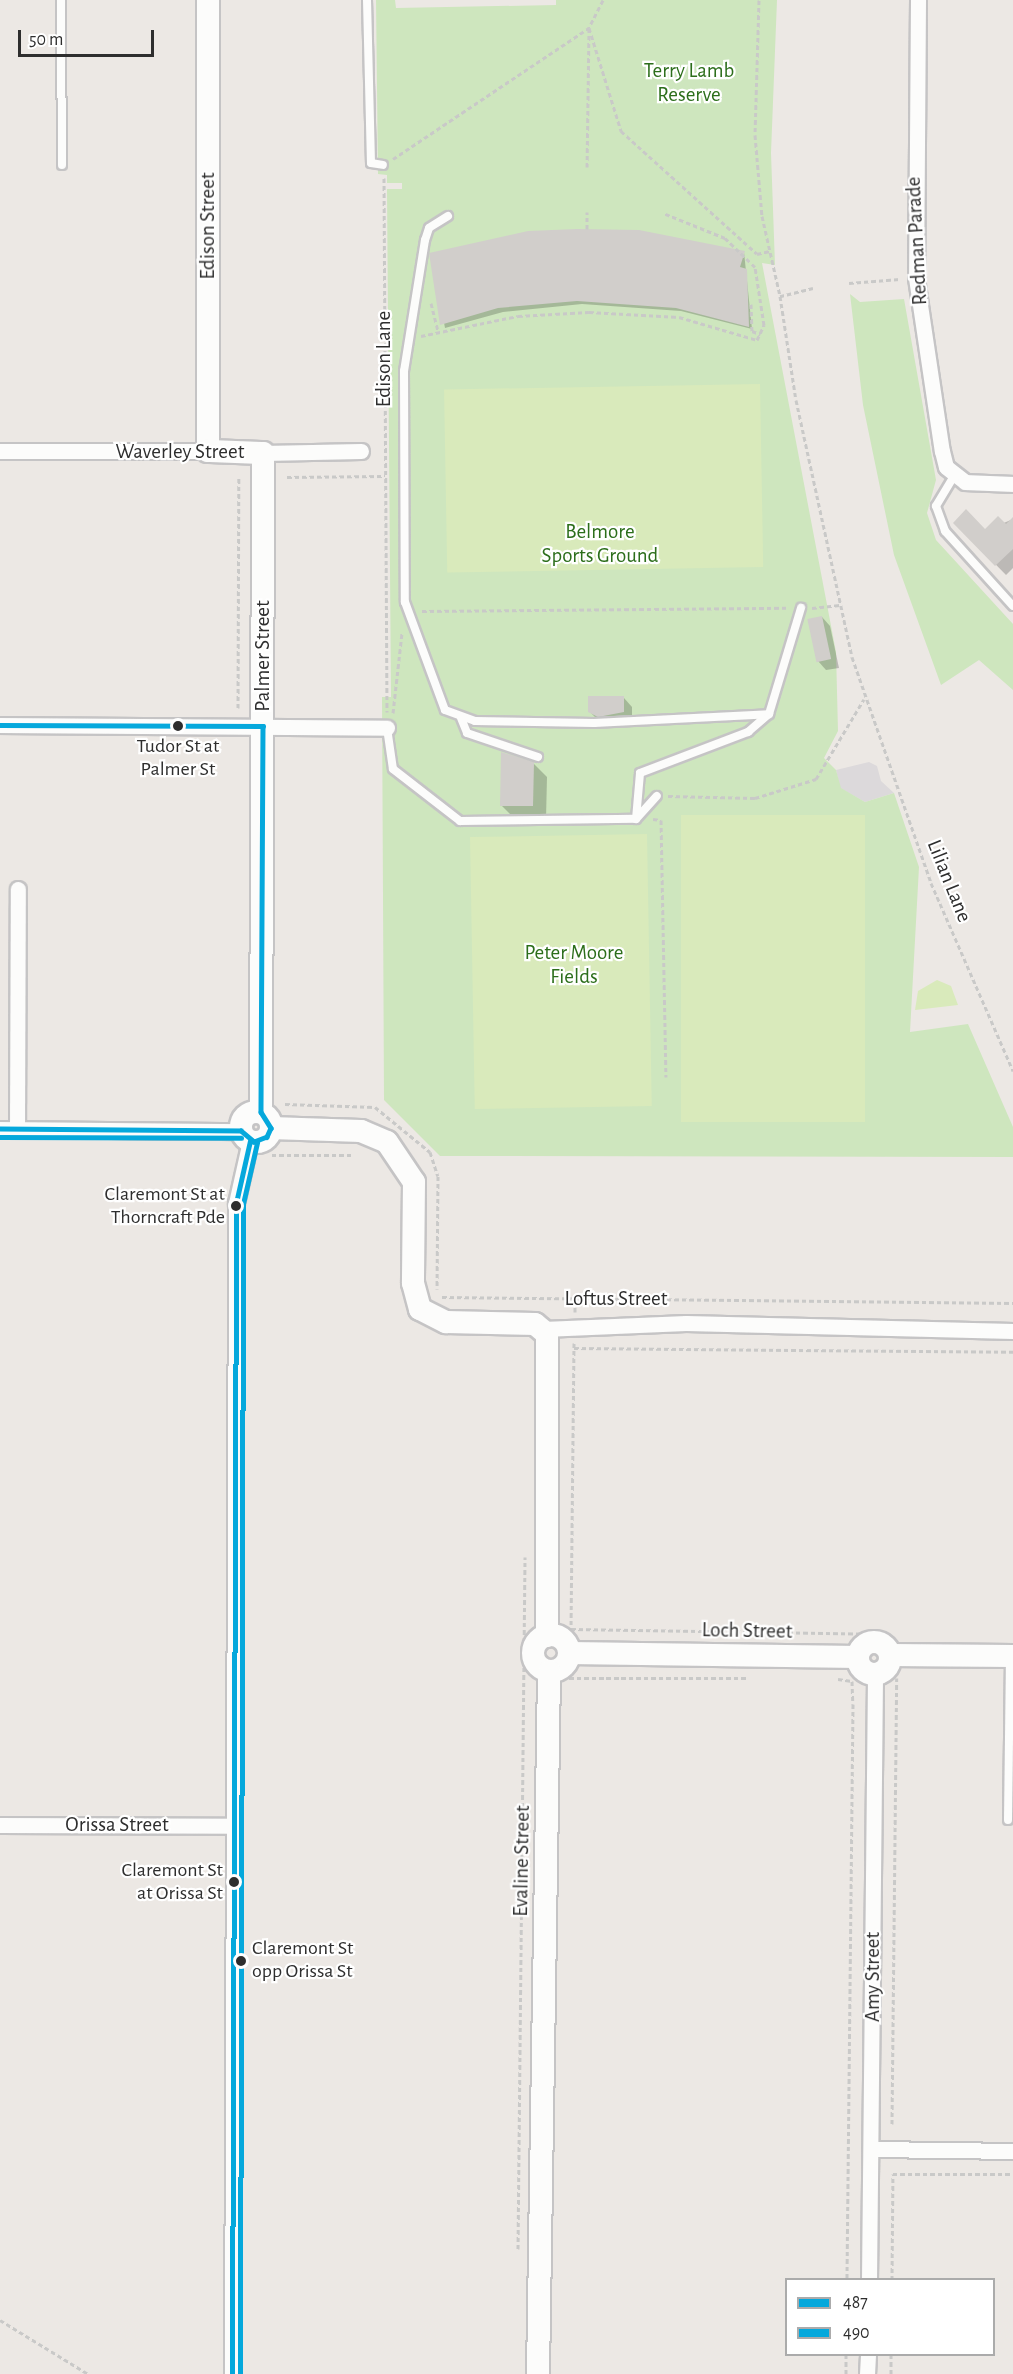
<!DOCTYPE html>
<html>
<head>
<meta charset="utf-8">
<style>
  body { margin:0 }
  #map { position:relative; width:1013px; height:2374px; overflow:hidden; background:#ece8e4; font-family:"Alegreya Sans",sans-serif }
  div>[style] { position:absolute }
  .industrial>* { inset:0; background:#dcd9db }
  .green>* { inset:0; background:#cee6be }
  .pitch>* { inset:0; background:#d9eabb; transform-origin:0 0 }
  .shadow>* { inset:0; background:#0003 }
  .building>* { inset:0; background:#d1cecb; transform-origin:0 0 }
  .path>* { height:3px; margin-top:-1.5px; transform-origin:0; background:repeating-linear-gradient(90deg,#c9c9c8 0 4.5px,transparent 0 7.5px) }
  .roads { filter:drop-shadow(2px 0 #c5c4c5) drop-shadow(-2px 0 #c5c4c5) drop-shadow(0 2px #c5c4c5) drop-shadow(0 -2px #c5c4c5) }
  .lane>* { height:8px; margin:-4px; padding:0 4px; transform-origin:4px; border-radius:4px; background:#fcfcfb }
  .street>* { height:15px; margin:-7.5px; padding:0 7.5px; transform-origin:7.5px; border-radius:7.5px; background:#fcfcfb }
  .secondary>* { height:22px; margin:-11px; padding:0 11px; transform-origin:11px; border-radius:11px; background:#fcfcfb }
  .secondary>.ring { margin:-11px; padding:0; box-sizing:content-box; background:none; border:22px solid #fcfcfb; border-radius:50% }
  .bus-1>* { height:4.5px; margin:-2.25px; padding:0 2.25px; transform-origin:2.25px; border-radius:2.25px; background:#05a8dc }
  .bus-2>* { height:4.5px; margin:-2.25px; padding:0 2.25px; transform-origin:2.25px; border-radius:2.25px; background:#05a8dc }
  .dots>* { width:16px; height:16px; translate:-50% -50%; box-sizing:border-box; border:3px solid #fff; border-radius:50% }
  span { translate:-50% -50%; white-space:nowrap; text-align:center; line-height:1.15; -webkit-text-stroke:4.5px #fff; paint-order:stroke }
  .bus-label { font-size:20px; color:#2e2e2e }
  .right { translate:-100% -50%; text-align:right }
  .left { translate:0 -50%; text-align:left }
  .park-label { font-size:21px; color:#2c6e1b }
  .street-label { font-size:21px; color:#2e2e2e }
  .legend { position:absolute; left:785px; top:2278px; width:210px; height:78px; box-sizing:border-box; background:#fff; border:2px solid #ababab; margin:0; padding:8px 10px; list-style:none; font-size:18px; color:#2e2e2e }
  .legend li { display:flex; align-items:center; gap:12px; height:30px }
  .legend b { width:30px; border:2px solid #ababab }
  .scale { position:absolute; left:18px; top:30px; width:136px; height:27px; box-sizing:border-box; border:3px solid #2e2e2e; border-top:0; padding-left:8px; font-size:18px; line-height:21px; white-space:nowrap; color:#2e2e2e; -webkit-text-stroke:4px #fff; paint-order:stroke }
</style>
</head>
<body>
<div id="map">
  <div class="industrial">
    <i style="clip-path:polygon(869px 762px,877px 766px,881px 781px,894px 793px,865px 802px,840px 788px,836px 770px)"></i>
  </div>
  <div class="green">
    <i style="clip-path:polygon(376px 0,395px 0,396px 8px,556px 5px,556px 0,777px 0,771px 153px,775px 265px,762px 263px,836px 652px,838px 731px,824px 758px,836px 770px,841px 788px,865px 802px,894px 793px,919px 867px,910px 1032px,968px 1024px,1013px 1127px,1013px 1157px,440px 1156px,384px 1100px,382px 697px,391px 697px,387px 189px,402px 189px,402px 183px,387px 183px,387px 175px,378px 174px)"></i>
    <i style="clip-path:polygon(850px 294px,860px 302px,904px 299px,936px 480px,927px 513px,936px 540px,1013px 624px,1013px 690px,979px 660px,941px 685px,894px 555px,863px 405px)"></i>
  </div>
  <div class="pitch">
    <i style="left:760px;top:384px;width:183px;height:316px;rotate:89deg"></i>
    <i style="left:681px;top:815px;width:184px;height:307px"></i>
    <i style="left:647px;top:834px;width:272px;height:177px;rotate:89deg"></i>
    <i style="clip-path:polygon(937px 980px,951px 986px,958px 1005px,915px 1010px,918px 991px)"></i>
  </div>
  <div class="shadow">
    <i style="clip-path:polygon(744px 252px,752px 329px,681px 311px,582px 304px,503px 312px,445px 328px,431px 254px)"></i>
    <i style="clip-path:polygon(1013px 519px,1013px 568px,1006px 575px,955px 523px,985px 531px)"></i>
    <i style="clip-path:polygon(822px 617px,830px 626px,839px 668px,826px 670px,818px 661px)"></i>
    <i style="clip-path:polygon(624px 698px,632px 707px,632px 720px,599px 721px,590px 712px)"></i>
    <i style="clip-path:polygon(533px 763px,547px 777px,546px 819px,515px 819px,502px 806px)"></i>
  </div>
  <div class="building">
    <i style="clip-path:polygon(577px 229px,639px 230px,745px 251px,740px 267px,747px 269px,749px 327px,676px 308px,577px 301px,498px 308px,440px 325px,429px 253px,528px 231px)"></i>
    <i style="clip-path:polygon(966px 509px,985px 529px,998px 516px,1006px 524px,1013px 517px,1013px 549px,995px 566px,953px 523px)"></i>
    <i style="left:822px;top:616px;width:44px;height:15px;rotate:78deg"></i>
    <i style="clip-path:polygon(588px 696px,624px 696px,624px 712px,598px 717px,588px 712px)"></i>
    <i style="clip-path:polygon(501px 752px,534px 762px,533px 806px,500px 806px)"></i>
  </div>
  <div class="path">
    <i style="left:603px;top:0;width:31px;rotate:117deg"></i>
    <i style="left:589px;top:28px;width:108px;rotate:72.7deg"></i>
    <i style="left:621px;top:131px;width:183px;rotate:42.1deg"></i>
    <i style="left:757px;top:254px;width:13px;rotate:-13deg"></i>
    <i style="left:759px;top:0;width:135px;rotate:91.7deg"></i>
    <i style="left:755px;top:135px;width:81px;rotate:85.1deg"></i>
    <i style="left:762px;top:216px;width:82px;rotate:77.3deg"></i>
    <i style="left:393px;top:159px;width:236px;rotate:-33.8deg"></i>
    <i style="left:589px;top:28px;width:139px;rotate:90.8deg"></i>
    <i style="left:384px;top:178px;width:534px;rotate:89.68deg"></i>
    <i style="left:587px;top:229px;width:17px;rotate:-90deg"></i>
    <i style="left:849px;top:283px;width:51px;rotate:-4.5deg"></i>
    <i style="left:813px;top:288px;width:34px;rotate:166deg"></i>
    <i style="left:780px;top:296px;width:105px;rotate:81.3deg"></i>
    <i style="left:796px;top:400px;width:263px;rotate:77.7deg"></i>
    <i style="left:852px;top:657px;width:239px;rotate:70.7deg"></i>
    <i style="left:931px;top:883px;width:205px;rotate:66.4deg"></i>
    <i style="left:431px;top:303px;width:30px;rotate:76deg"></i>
    <i style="left:751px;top:304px;width:27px;rotate:88deg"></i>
    <i style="left:752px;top:331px;width:9px;rotate:21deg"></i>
    <i style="left:421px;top:336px;width:99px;rotate:-11.7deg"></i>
    <i style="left:518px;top:316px;width:71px;rotate:-3.2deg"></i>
    <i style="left:589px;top:312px;width:90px;rotate:3.2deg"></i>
    <i style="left:679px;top:317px;width:81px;rotate:16.4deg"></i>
    <i style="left:757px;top:340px;width:17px;rotate:-65deg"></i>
    <i style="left:764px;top:325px;width:59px;rotate:-98.8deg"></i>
    <i style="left:755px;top:267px;width:42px;rotate:-136deg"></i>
    <i style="left:725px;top:238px;width:67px;rotate:-158deg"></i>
    <i style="left:287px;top:477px;width:98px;rotate:-0.6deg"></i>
    <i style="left:812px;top:608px;width:28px;rotate:-6deg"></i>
    <i style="left:422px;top:611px;width:365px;rotate:-0.5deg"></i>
    <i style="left:238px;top:708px;width:231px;rotate:-89.8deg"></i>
    <i style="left:393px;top:713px;width:81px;rotate:-83.6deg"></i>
    <i style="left:668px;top:796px;width:87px;rotate:1.3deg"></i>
    <i style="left:755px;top:798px;width:64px;rotate:-17.3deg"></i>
    <i style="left:816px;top:779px;width:93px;rotate:-59deg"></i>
    <i style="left:653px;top:819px;width:8px;rotate:7deg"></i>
    <i style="left:661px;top:820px;width:257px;rotate:88.9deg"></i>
    <i style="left:285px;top:1104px;width:90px;rotate:1.9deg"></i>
    <i style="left:375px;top:1107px;width:71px;rotate:39.3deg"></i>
    <i style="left:430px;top:1152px;width:25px;rotate:72deg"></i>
    <i style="left:438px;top:1176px;width:113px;rotate:90.5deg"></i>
    <i style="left:272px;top:1155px;width:82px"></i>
    <i style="left:442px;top:1297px;width:571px;rotate:0.6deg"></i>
    <i style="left:575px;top:1312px;width:13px;rotate:-90deg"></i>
    <i style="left:574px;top:1343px;width:286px;rotate:90.6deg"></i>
    <i style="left:571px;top:1629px;width:316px;rotate:0.9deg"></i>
    <i style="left:574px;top:1348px;width:439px;rotate:0.5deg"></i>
    <i style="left:569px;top:1678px;width:178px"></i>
    <i style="left:838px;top:1679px;width:14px;rotate:8deg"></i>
    <i style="left:852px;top:1681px;width:23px;rotate:88deg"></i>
    <i style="left:853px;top:1704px;width:576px;rotate:90.6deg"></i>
    <i style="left:892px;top:2124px;width:446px;rotate:-89.4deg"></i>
    <i style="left:518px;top:2249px;width:692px;rotate:-89.42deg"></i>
    <i style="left:892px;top:2280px;width:106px;rotate:-89.5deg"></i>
    <i style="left:893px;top:2174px;width:120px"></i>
    <i style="left:0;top:2320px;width:103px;rotate:31.5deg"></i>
    <i style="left:846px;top:2374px;width:20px;rotate:-90deg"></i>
    <i style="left:891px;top:2374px;width:20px;rotate:-90deg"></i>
  </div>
  <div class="roads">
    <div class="lane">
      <i style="left:61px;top:0;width:165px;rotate:89.7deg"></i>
      <i style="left:367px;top:0;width:163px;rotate:88.6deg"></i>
      <i style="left:371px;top:163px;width:12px;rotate:9deg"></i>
      <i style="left:448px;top:216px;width:22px;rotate:148deg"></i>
      <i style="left:429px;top:228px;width:13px;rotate:108deg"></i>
      <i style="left:425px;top:240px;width:133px;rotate:99.1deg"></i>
      <i style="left:404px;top:371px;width:231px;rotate:89.8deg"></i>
      <i style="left:405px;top:602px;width:115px;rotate:69.7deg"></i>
      <i style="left:445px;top:710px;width:32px;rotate:20deg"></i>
      <i style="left:475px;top:721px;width:119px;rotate:1deg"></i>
      <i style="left:594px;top:723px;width:175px;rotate:-2.9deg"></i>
      <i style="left:954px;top:476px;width:35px;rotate:121deg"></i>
      <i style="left:936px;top:506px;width:27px;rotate:70deg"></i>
      <i style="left:945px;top:531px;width:101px;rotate:47.8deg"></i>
      <i style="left:461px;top:718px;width:16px;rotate:68deg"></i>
      <i style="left:467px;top:733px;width:75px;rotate:18.7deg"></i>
      <i style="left:387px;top:728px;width:41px;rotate:81.7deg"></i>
      <i style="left:393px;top:769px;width:85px;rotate:37.8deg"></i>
      <i style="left:460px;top:821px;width:176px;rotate:-0.7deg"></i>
      <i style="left:636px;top:819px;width:31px;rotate:-48deg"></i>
      <i style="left:636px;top:819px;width:46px;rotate:-85deg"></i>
      <i style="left:640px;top:773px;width:116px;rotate:-20.8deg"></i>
      <i style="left:748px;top:732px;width:28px;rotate:-41deg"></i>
      <i style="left:769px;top:714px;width:111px;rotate:-73.2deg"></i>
      <i style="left:1008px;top:1820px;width:161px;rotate:-89.3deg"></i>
    </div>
    <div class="street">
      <i style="left:918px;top:0;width:278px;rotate:90.4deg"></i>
      <i style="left:916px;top:278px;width:175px;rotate:81.5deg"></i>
      <i style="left:942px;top:451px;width:16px;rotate:76deg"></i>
      <i style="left:946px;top:467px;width:24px;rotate:38deg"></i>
      <i style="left:965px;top:482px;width:48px;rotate:2.4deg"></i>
      <i style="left:0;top:451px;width:208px"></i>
      <i style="left:263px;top:453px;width:98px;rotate:-1.2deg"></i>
      <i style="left:0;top:725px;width:387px;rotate:0.4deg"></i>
      <i style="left:0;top:1129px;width:241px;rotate:0.5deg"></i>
      <i style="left:17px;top:1129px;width:240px;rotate:-89.8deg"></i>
      <i style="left:543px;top:1329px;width:143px;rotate:-2.4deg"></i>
      <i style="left:686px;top:1323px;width:327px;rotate:1.4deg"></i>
      <i style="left:0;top:1825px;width:234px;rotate:0.2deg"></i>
      <i style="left:872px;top:2149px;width:141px;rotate:0.8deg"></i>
      <i style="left:869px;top:2280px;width:605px;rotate:-89.43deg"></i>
      <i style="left:232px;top:2374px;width:1171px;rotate:-89.8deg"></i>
      <i style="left:236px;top:1203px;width:64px;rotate:-77.3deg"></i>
      <i style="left:867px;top:2374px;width:20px;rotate:-87deg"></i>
    </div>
    <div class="secondary">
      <i style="left:208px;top:0;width:451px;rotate:90deg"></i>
      <i style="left:208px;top:451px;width:55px;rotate:2.1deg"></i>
      <i style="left:263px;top:453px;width:659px;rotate:90.17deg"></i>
      <i class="ring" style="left:241px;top:1112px;width:8px;height:8px"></i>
      <i style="left:271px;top:1128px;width:90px;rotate:1.9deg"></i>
      <i style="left:361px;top:1131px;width:28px;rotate:23deg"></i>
      <i style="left:387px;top:1142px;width:48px;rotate:56deg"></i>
      <i style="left:414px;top:1182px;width:101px;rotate:90.6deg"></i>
      <i style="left:413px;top:1283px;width:27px;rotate:75deg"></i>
      <i style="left:420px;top:1309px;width:29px;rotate:27deg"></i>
      <i style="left:446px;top:1322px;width:89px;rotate:1.3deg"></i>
      <i style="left:535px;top:1324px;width:16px;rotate:40deg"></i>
      <i style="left:547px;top:1334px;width:302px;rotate:90deg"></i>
      <i class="ring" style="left:533px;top:1635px;width:14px;height:14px"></i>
      <i class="ring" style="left:858px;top:1642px;width:10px;height:10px"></i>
      <i style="left:569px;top:1653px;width:289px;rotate:0.8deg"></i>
      <i style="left:890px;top:1655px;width:123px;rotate:0.5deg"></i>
      <i style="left:538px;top:2374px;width:703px;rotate:-89.1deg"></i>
    </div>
  </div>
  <div class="bus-1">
    <i style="left:0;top:725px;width:263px;rotate:0.2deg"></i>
    <i style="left:263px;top:726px;width:386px;rotate:90.3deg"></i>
    <i style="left:261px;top:1112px;width:19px;rotate:58deg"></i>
    <i style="left:271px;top:1128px;width:10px;rotate:114deg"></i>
    <i style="left:267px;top:1137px;width:14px;rotate:159deg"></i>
    <i style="left:254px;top:1142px;width:17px;rotate:-140deg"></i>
    <i style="left:241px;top:1131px;width:241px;rotate:-179.5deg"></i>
    <i style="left:232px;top:2374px;width:1171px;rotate:-89.8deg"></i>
    <i style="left:236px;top:1203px;width:64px;rotate:-77.3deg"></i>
  </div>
  <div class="bus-2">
    <i style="left:0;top:1137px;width:241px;rotate:0.2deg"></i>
    <i style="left:240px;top:2374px;width:1170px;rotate:-89.85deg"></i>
    <i style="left:243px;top:1204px;width:63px;rotate:-77.1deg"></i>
  </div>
  <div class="dots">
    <i style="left:178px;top:726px;background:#2e2e2e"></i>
    <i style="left:236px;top:1206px;background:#2e2e2e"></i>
    <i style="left:234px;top:1882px;background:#2e2e2e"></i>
    <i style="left:241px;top:1961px;background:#2e2e2e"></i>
  </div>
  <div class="bus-label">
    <span style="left:178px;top:758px">Tudor St at<br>Palmer St</span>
    <span class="right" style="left:225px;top:1206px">Claremont St at<br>Thorncraft Pde</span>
    <span class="right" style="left:223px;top:1882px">Claremont St<br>at Orissa St</span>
    <span class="left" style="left:252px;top:1960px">Claremont St<br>opp Orissa St</span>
  </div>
  <div class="park-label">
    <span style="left:689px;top:83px">Terry Lamb<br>Reserve</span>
    <span style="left:600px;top:544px">Belmore<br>Sports Ground</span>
    <span style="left:574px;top:965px">Peter Moore<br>Fields</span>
  </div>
  <div class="street-label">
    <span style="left:208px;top:226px;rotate:-90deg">Edison Street</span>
    <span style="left:917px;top:241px;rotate:-93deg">Redman Parade</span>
    <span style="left:384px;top:359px;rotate:-90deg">Edison Lane</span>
    <span style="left:180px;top:452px">Waverley Street</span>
    <span style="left:263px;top:656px;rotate:-90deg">Palmer Street</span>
    <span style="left:949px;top:881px;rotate:68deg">Lilian Lane</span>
    <span style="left:616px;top:1299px">Loftus Street</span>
    <span style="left:747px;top:1631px;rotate:1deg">Loch Street</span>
    <span style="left:117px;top:1825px">Orissa Street</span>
    <span style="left:522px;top:1861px;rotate:-89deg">Evaline Street</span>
    <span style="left:873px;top:1977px;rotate:-90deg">Amy Street</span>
  </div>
  <ul class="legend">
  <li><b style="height:8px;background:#05a8dc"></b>487</li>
  <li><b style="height:8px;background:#05a8dc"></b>490</li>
  </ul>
  <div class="scale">50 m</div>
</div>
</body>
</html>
